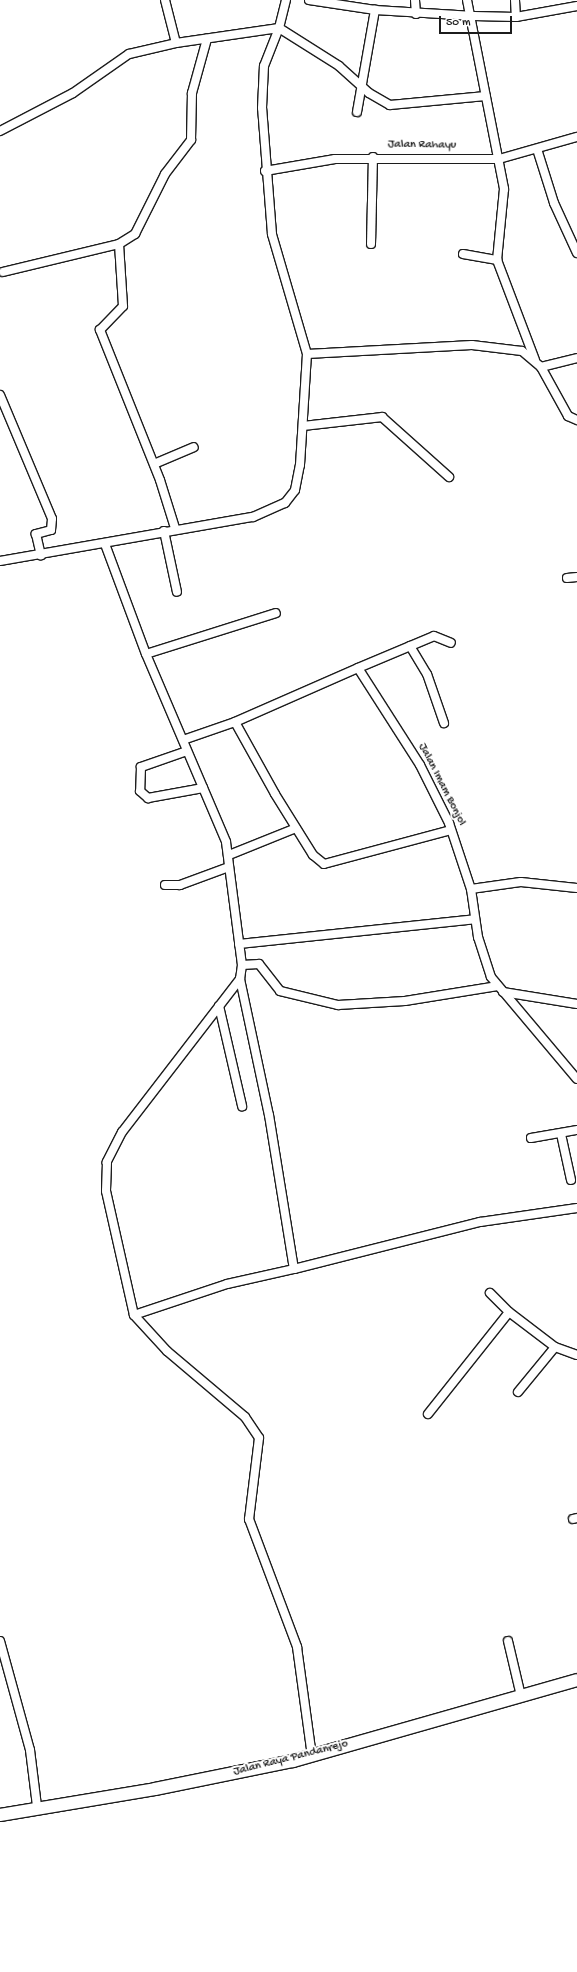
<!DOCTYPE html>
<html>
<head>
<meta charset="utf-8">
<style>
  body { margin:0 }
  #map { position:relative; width:577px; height:1972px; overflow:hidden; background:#fff; font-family:"Gochi Hand",sans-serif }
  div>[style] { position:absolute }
  .roads { filter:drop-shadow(1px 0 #1c1c1c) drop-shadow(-1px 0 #1c1c1c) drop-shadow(0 1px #1c1c1c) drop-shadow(0 -1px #1c1c1c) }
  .minor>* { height:8px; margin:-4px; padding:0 4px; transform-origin:4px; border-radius:4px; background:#fff }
  .secondary>* { height:12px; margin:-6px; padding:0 6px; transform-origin:6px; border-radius:6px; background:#fff }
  span { translate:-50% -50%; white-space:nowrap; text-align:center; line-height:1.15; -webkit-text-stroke:4px #fff; paint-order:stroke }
  .street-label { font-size:12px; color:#1c1c1c }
  .scale { position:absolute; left:439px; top:16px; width:73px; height:18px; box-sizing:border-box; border:2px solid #1c1c1c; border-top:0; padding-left:5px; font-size:12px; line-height:14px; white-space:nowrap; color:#1c1c1c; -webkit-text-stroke:3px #fff; paint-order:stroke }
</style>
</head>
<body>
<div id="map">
  <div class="roads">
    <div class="minor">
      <i style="left:165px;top:0;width:44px;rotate:75.7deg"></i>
      <i style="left:309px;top:0;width:67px;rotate:8.6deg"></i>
      <i style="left:375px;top:10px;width:99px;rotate:3.5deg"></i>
      <i style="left:474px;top:16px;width:42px;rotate:1.4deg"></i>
      <i style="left:516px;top:17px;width:62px;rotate:-10.2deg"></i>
      <i style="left:415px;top:0;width:14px;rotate:86deg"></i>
      <i style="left:467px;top:0;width:193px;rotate:78.9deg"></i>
      <i style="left:504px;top:189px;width:71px;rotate:95.6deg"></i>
      <i style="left:497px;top:260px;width:107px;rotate:69.2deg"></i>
      <i style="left:515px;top:0;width:17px;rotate:87deg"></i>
      <i style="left:357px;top:112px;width:104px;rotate:-80deg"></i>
      <i style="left:0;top:131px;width:82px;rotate:-27.5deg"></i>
      <i style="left:73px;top:93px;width:68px;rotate:-34.9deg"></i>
      <i style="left:129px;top:54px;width:48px;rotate:-13.2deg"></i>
      <i style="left:176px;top:43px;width:104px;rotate:-8.3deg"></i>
      <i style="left:279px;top:28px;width:71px;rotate:32.3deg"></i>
      <i style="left:339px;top:66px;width:40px;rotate:42deg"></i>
      <i style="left:369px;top:93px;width:24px;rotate:30deg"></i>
      <i style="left:390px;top:105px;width:96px;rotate:-5.4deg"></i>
      <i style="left:537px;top:149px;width:57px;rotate:72.5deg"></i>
      <i style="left:554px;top:203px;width:55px;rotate:65.3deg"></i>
      <i style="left:265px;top:171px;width:71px;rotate:-9.7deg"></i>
      <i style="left:335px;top:159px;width:164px"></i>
      <i style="left:499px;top:159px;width:81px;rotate:-15.8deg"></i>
      <i style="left:371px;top:244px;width:87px;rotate:-88.7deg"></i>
      <i style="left:463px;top:254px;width:35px;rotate:10deg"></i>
      <i style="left:3px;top:272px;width:119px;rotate:-13.6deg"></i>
      <i style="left:307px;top:354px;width:165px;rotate:-3.1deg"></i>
      <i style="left:472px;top:345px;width:50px;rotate:6.8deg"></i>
      <i style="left:522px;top:351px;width:25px;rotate:40deg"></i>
      <i style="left:541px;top:367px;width:56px;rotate:61.1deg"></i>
      <i style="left:568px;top:416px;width:10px;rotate:24deg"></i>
      <i style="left:541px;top:367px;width:37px;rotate:-14deg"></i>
      <i style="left:0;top:395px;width:134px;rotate:67.2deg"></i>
      <i style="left:52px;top:519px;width:11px;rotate:95deg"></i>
      <i style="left:51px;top:530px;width:16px;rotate:165deg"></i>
      <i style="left:36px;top:534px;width:22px;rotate:77deg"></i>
      <i style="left:303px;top:426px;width:80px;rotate:-6.5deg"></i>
      <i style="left:382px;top:417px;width:90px;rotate:41.8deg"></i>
      <i style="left:154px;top:464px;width:43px;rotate:-23deg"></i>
      <i style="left:175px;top:528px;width:50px;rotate:-107.4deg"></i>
      <i style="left:160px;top:480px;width:162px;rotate:-111.8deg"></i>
      <i style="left:100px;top:330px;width:33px;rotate:-46deg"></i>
      <i style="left:123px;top:306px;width:62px;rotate:-93.7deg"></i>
      <i style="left:119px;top:244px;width:19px;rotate:-32deg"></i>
      <i style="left:135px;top:234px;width:67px;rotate:-63.4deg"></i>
      <i style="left:165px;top:174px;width:43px;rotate:-52.6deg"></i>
      <i style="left:191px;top:140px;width:47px;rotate:-88.8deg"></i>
      <i style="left:192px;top:93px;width:56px;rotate:-74.5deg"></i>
      <i style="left:164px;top:531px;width:62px;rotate:78deg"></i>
      <i style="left:105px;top:544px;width:117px;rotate:69.6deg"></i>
      <i style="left:146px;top:654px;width:204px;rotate:66.9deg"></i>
      <i style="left:226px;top:842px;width:124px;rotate:82.6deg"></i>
      <i style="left:242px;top:965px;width:14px;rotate:98deg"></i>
      <i style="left:240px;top:979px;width:193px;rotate:127.6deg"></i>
      <i style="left:122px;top:1132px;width:34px;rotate:117deg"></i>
      <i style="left:107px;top:1162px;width:29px;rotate:92deg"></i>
      <i style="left:106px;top:1191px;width:127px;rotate:77.3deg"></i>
      <i style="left:134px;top:1315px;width:49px;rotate:47.5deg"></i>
      <i style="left:167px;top:1351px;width:102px;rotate:40.2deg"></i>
      <i style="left:245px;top:1417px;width:25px;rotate:56deg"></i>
      <i style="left:259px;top:1438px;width:82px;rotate:97deg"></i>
      <i style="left:249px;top:1519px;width:137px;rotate:69.4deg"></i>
      <i style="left:297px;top:1647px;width:110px;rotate:82.2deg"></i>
      <i style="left:0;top:561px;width:257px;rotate:-9.9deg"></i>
      <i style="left:253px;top:517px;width:35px;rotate:-24deg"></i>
      <i style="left:285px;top:503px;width:16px;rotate:-52deg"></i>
      <i style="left:295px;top:490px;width:25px;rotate:-79deg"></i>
      <i style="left:300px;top:465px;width:111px;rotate:-86.4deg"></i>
      <i style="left:307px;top:354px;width:125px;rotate:-106.3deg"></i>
      <i style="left:272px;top:234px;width:126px;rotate:-94.5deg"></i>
      <i style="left:262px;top:108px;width:42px;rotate:-87.3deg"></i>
      <i style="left:264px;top:66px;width:41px;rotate:-68.5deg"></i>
      <i style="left:279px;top:28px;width:29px;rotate:-76deg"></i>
      <i style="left:567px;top:578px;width:10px;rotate:-6deg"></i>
      <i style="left:410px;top:646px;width:33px;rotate:59deg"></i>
      <i style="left:427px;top:674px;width:52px;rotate:70.9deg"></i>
      <i style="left:146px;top:654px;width:136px;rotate:-17.5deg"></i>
      <i style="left:358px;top:668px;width:82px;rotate:-22.8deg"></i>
      <i style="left:434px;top:636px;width:18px;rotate:22deg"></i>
      <i style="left:235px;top:722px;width:82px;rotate:60.9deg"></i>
      <i style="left:275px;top:794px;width:72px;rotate:58.1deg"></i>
      <i style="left:313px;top:855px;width:14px;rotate:39deg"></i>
      <i style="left:324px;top:864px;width:131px;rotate:-15deg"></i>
      <i style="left:183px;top:740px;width:55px;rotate:-19.1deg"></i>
      <i style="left:235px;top:722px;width:134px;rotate:-23.7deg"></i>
      <i style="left:358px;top:668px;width:115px;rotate:57.4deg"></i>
      <i style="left:420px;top:765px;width:65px;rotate:63.4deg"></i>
      <i style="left:449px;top:823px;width:70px;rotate:71.6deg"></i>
      <i style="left:471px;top:889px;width:49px;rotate:81.7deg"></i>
      <i style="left:478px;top:937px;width:42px;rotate:72deg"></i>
      <i style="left:491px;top:977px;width:133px;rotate:49.9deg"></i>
      <i style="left:187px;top:751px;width:49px;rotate:160.8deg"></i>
      <i style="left:141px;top:767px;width:24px;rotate:92deg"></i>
      <i style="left:140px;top:791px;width:11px;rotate:41deg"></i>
      <i style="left:148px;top:798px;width:56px;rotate:-10.3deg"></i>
      <i style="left:229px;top:855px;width:72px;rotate:-21.9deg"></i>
      <i style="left:165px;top:885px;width:15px"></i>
      <i style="left:180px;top:885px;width:52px;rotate:-20.2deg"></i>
      <i style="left:471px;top:889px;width:50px;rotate:-8deg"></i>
      <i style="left:521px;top:882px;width:56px;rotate:6.1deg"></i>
      <i style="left:239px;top:944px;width:237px;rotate:-6deg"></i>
      <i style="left:242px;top:965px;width:17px;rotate:-3deg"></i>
      <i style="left:259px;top:964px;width:34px;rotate:52deg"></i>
      <i style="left:280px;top:991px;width:60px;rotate:13.6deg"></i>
      <i style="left:338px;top:1005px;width:67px;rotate:-3.4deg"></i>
      <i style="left:405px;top:1001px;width:94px;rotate:-9.2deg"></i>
      <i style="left:240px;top:979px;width:139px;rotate:78deg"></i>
      <i style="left:269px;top:1115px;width:156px;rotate:80.8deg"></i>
      <i style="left:294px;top:1269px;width:192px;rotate:-14.2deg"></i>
      <i style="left:480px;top:1222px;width:98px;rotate:-8.2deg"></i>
      <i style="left:503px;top:992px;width:75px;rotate:9.2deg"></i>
      <i style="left:219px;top:1006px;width:103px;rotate:77deg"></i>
      <i style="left:561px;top:1134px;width:47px;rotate:77.7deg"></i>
      <i style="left:531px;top:1138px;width:47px;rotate:-9.9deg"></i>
      <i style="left:509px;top:1312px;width:58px;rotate:37.3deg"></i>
      <i style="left:134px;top:1315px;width:98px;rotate:-18.4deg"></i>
      <i style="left:227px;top:1284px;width:69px;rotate:-12.6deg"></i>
      <i style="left:518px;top:1392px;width:58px;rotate:-50.6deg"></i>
      <i style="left:555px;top:1347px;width:23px;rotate:20deg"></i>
      <i style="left:428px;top:1414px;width:130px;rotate:-51.5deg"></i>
      <i style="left:509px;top:1312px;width:27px;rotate:-135deg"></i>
      <i style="left:573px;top:1519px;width:4px;rotate:-14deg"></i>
      <i style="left:0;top:1641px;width:113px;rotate:74.6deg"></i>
      <i style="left:30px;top:1750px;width:56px;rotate:82.9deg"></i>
      <i style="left:508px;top:1641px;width:57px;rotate:76.7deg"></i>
    </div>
    <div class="secondary">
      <i style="left:0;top:1815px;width:157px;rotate:-9.5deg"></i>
      <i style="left:155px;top:1789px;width:141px;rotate:-11.5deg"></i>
      <i style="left:293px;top:1761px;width:295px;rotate:-15.9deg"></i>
    </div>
  </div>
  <div class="street-label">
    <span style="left:422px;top:146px;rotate:1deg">Jalan Rahayu</span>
    <span style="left:441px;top:785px;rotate:63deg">Jalan Imam Bonjol</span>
    <span style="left:291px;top:1759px;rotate:-14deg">Jalan Raya Pandanrejo</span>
  </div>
  <div class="scale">50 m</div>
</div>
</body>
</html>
